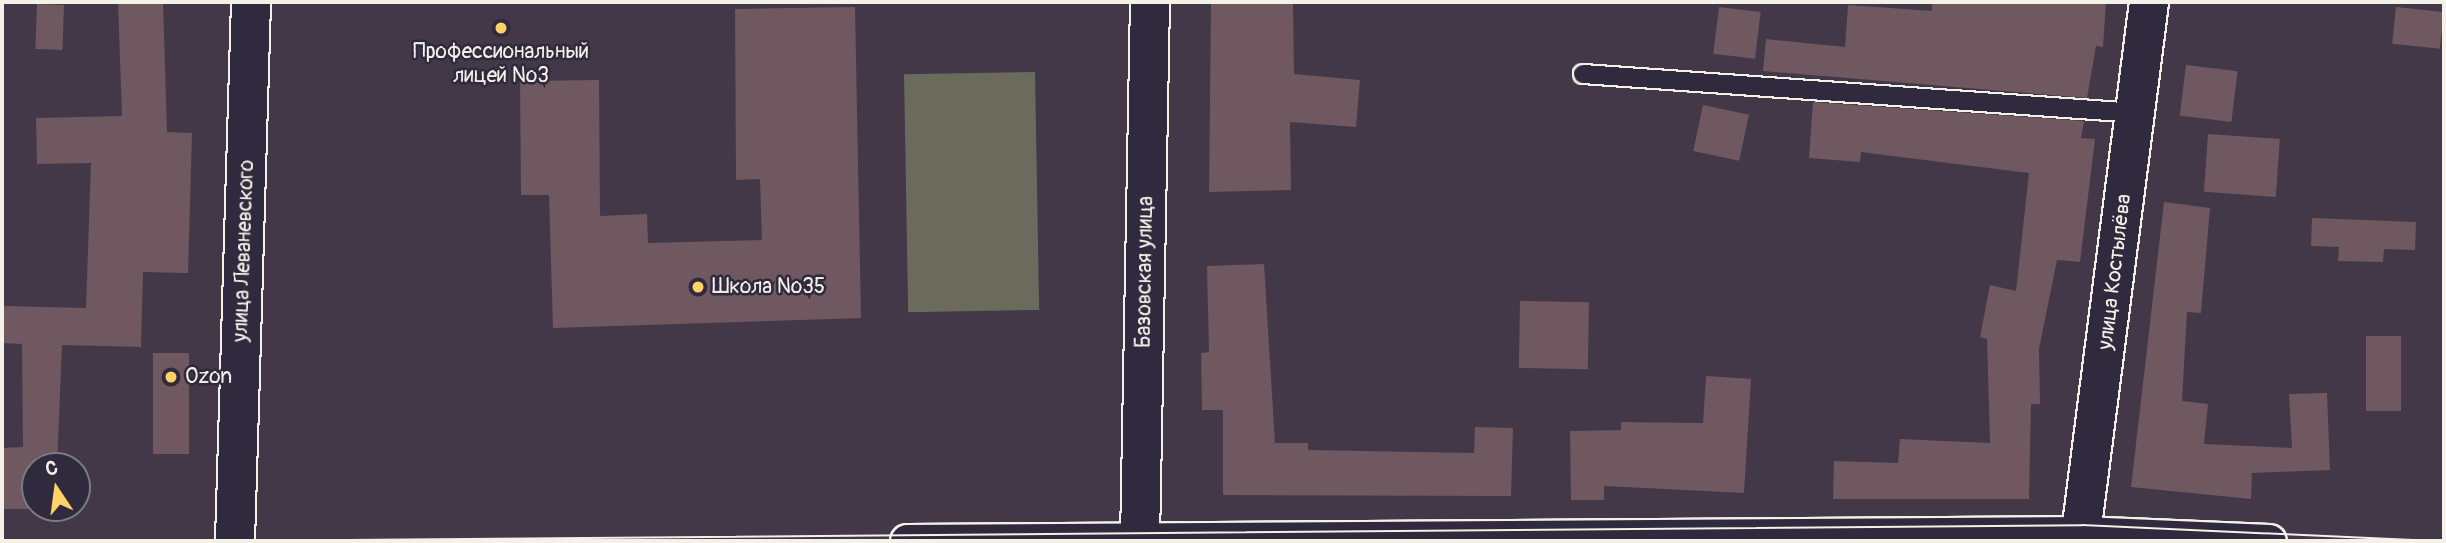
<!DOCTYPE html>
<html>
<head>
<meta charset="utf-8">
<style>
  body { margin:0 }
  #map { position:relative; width:2446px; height:543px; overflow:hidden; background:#423848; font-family:Pangolin,sans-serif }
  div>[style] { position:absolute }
  .green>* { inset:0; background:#6a6b5c; transform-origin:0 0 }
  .building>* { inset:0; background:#6f5860; transform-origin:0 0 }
  .roads { filter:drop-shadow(2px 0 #f4f1e8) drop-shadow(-2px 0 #f4f1e8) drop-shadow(0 2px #f4f1e8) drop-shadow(0 -2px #f4f1e8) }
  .service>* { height:18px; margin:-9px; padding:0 9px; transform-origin:9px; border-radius:9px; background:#2f2a3d }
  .minor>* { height:33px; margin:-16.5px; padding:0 16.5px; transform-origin:16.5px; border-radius:16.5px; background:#2f2a3d }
  .tertiary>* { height:38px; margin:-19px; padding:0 19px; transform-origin:19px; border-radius:19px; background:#2f2a3d }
  .secondary>* { height:38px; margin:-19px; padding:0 19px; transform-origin:19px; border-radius:19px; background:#2f2a3d }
  .tram>* { height:2px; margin:-1px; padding:0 1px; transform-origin:1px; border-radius:1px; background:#f4f1e8 }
  .dots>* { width:19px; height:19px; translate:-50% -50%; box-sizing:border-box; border:4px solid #2f2a3d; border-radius:50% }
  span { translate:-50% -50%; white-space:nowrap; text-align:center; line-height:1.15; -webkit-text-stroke:5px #2f2a3d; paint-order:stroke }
  .poi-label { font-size:21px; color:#f4f1e8 }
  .left { translate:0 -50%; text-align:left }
  .street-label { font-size:21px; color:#f4f1e8 }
  .frame { position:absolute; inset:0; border:4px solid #f4f1e8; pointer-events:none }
  .north { position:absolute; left:21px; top:452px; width:70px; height:70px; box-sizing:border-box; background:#2f2a3d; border:2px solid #7e7a81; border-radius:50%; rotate:347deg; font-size:19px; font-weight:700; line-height:28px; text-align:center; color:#f4f1e8 }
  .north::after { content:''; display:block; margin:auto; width:24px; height:32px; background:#ffd166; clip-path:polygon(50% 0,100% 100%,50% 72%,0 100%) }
</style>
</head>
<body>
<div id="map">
  <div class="green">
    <i style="left:1035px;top:72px;width:238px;height:131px;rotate:89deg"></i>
  </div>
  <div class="building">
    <i style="clip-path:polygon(118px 2px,163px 2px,167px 132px,192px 133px,188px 273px,143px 272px,141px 347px,62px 345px,57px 466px,35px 466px,35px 508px,58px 509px,2px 509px,2px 448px,23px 447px,22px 344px,2px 343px,3px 306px,86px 308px,91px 163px,37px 164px,36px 118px,122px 116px)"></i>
    <i style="clip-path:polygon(1211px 2px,1293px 2px,1294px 74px,1360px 80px,1356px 127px,1290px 122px,1291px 190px,1209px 192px)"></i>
    <i style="clip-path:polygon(1932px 2px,2106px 2px,2103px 47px,2096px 46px,2087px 98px,1763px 71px,1766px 39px,1845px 47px,1848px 5px,1932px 11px)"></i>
    <i style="left:37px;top:4px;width:27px;height:45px;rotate:2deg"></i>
    <i style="clip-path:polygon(855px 7px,861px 318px,553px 328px,549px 195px,521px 195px,520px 81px,599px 80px,600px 216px,647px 214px,648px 243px,762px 240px,760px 179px,736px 180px,735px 9px)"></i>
    <i style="left:1719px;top:7px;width:42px;height:47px;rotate:7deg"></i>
    <i style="left:2396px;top:7px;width:48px;height:37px;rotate:6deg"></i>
    <i style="left:2186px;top:65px;width:52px;height:51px;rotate:7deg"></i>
    <i style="clip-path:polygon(1813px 102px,2084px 121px,2081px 138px,2095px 139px,2080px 262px,2057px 260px,2039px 349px,2040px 404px,2031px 404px,2029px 499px,1833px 499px,1834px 461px,1898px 463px,1900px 439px,1990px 443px,1987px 339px,1980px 337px,1990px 285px,2016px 291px,2029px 173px,1861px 152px,1860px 162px,1809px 158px)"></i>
    <i style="left:1703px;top:105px;width:47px;height:47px;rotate:12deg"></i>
    <i style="left:2208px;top:134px;width:72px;height:58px;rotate:4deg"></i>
    <i style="clip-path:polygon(2164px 202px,2210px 208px,2201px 313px,2187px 312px,2182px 401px,2208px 404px,2204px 444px,2292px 448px,2289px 394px,2327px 393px,2330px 470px,2252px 473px,2251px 499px,2131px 487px)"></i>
    <i style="clip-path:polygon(2312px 218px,2416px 222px,2415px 250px,2384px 249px,2383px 262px,2338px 261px,2339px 247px,2311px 246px)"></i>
    <i style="clip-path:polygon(1264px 264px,1275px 443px,1308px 443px,1308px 450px,1474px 453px,1475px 427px,1513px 428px,1511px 496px,1223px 495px,1223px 410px,1202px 410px,1201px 353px,1209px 352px,1207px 266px)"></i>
    <i style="left:1520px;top:301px;width:69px;height:67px;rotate:1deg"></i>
    <i style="left:2366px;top:336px;width:35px;height:75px"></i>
    <i style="left:153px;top:353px;width:36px;height:101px"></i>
    <i style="clip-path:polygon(1706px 376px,1751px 379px,1744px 493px,1604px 486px,1604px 500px,1571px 500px,1570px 431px,1621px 430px,1621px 422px,1703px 423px)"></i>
  </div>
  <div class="roads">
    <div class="service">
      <i style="left:1583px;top:74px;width:554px;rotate:4.03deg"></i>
    </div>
    <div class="minor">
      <i style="left:907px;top:541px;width:1174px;rotate:-0.39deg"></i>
      <i style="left:2081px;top:533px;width:188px;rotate:2.4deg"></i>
    </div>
    <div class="tertiary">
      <i style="left:235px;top:541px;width:539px;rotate:-88.3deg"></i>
      <i style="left:1140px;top:541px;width:539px;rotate:-88.94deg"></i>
    </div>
    <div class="secondary">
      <i style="left:2080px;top:541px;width:543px;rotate:-82.7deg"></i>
    </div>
  </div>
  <div class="tram">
    <i style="left:227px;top:541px;width:1855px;rotate:-0.49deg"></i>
    <i style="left:2082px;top:525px;width:348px;rotate:2.6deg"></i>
    <i style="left:1976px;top:541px;width:117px"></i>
  </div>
  <div class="dots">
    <i style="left:501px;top:28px;background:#ffd166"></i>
    <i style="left:698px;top:287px;background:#ffd166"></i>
    <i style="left:171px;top:377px;background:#ffd166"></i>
  </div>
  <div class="poi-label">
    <span style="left:501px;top:64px">Профессиональный<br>лицей №3</span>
    <span class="left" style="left:712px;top:287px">Школа №35</span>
    <span class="left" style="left:185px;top:377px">Ozon</span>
  </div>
  <div class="street-label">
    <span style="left:244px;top:251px;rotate:-88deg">улица Леваневского</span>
    <span style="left:1145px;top:272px;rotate:-89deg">Базовская улица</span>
    <span style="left:2115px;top:272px;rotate:-83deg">улица Костылёва</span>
  </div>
  <div class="frame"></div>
  <div class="north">С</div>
</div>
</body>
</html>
